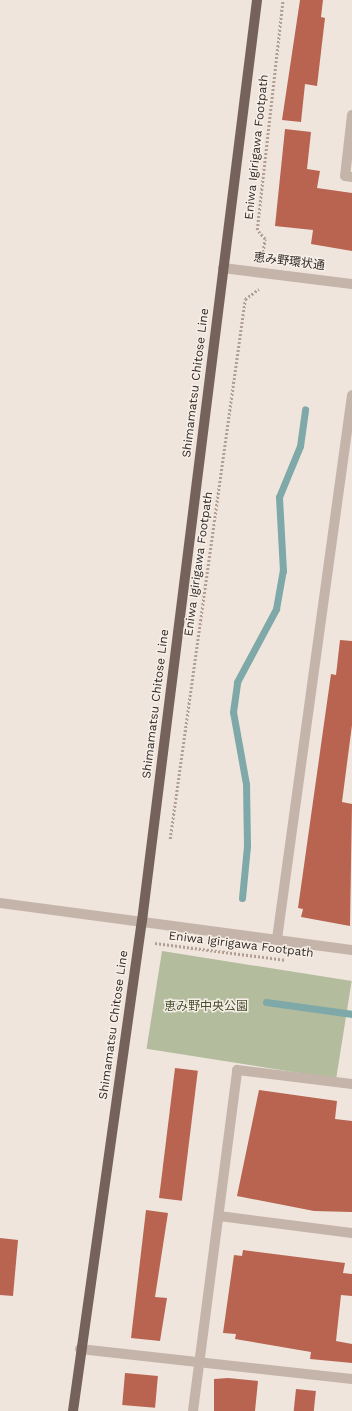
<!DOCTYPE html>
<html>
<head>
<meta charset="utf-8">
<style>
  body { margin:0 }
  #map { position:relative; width:352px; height:1411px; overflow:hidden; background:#efe5dc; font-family:"Work Sans","Noto Sans JP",sans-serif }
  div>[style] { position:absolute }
  .green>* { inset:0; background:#b3bc9d; transform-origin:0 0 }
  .stream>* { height:7px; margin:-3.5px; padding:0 3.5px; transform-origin:3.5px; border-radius:3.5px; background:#7ea9a8 }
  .building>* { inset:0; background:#b86450; transform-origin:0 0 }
  .path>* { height:2.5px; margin-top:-1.25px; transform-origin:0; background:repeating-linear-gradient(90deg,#b19f93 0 2px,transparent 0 4px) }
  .minor>* { height:10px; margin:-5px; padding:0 5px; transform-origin:5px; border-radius:5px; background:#c5b4a9 }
  .major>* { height:10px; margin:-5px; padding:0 5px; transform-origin:5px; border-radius:5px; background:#74625b }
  span { translate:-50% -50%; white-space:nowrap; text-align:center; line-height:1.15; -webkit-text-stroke:3px #f7efe7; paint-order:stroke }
  .street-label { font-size:12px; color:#332b28 }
  .park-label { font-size:12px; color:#454f2e }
</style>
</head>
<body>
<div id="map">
  <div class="green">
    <i style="left:162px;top:951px;width:192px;height:99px;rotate:9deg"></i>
  </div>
  <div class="stream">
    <i style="left:242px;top:898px;width:52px;rotate:-84.5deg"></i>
    <i style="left:247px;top:846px;width:62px;rotate:-90.9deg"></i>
    <i style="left:246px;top:784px;width:73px;rotate:-100.2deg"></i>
    <i style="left:233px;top:712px;width:30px;rotate:-82deg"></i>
    <i style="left:237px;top:682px;width:83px;rotate:-61.9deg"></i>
    <i style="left:276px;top:609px;width:39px;rotate:-80deg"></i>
    <i style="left:283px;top:571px;width:74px;rotate:-93.1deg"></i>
    <i style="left:279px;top:497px;width:55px;rotate:-67.6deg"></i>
    <i style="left:300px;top:446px;width:37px;rotate:-82deg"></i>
    <i style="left:266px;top:1002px;width:87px;rotate:7.9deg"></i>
  </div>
  <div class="building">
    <i style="clip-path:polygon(300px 0,323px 0,321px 17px,325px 18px,317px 86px,305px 84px,301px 122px,282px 120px)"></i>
    <i style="clip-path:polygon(285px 129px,311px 132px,307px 169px,320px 171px,317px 188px,352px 193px,352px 251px,311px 244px,313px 230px,275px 226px)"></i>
    <i style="clip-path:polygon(340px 640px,352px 641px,352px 725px,342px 802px,352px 804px,350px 926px,301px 917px,303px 909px,298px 908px,331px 674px,336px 675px)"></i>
    <i style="left:175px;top:1068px;width:23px;height:131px;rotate:7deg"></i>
    <i style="clip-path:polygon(259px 1090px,337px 1101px,335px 1119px,352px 1121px,352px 1212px,314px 1211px,237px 1196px)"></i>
    <i style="clip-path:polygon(146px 1210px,168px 1213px,155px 1297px,167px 1298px,160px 1341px,131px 1338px)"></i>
    <i style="clip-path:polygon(0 1238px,18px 1240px,13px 1296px,0 1295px)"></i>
    <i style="clip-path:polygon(243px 1250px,345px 1263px,343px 1273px,352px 1274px,352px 1296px,341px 1295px,336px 1341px,352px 1344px,352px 1363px,310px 1359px,311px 1352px,235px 1339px,236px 1334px,223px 1333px,234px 1255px,242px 1256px)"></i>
    <i style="left:125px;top:1373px;width:33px;height:32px;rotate:5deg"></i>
    <i style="clip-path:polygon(228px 1378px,258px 1381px,255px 1411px,214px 1411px,214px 1379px)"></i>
    <i style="left:296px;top:1389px;width:20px;height:22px;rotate:6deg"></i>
  </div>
  <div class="path">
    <i style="left:262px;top:256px;width:17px;rotate:-80deg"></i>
    <i style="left:265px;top:239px;width:12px;rotate:-132deg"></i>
    <i style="left:257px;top:230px;width:231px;rotate:-83.6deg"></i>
    <i style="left:170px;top:839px;width:545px;rotate:-82.09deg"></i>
    <i style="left:245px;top:299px;width:17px;rotate:-36deg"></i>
    <i style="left:155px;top:943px;width:132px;rotate:7.4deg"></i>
  </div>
  <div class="minor">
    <i style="left:352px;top:115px;width:61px;rotate:96.5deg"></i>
    <i style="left:345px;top:176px;width:7px;rotate:8deg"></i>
    <i style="left:223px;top:268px;width:130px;rotate:7.1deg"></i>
    <i style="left:0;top:903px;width:355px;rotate:7.6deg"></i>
    <i style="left:277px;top:939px;width:549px;rotate:-82.15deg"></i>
    <i style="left:219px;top:1216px;width:134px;rotate:7.3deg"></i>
    <i style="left:80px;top:1349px;width:274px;rotate:6.3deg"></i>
    <i style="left:193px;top:1411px;width:344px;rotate:-82.6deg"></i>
    <i style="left:237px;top:1070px;width:116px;rotate:6.9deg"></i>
  </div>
  <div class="major">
    <i style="left:73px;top:1411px;width:495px;rotate:-82deg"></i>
    <i style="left:142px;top:921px;width:928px;rotate:-82.88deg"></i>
  </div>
  <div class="street-label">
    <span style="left:257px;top:147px;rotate:-84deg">Eniwa Igirigawa Footpath</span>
    <span style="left:289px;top:262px;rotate:7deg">恵み野環状通</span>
    <span style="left:196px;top:383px;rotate:-83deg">Shimamatsu Chitose Line</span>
    <span style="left:199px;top:564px;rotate:-82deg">Eniwa Igirigawa Footpath</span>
    <span style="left:156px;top:704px;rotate:-83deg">Shimamatsu Chitose Line</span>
    <span style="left:241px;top:945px;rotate:7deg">Eniwa Igirigawa Footpath</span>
    <span style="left:114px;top:1025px;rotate:-82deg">Shimamatsu Chitose Line</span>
  </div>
  <div class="park-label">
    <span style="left:206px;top:1007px">恵み野中央公園</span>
  </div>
</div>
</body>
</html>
